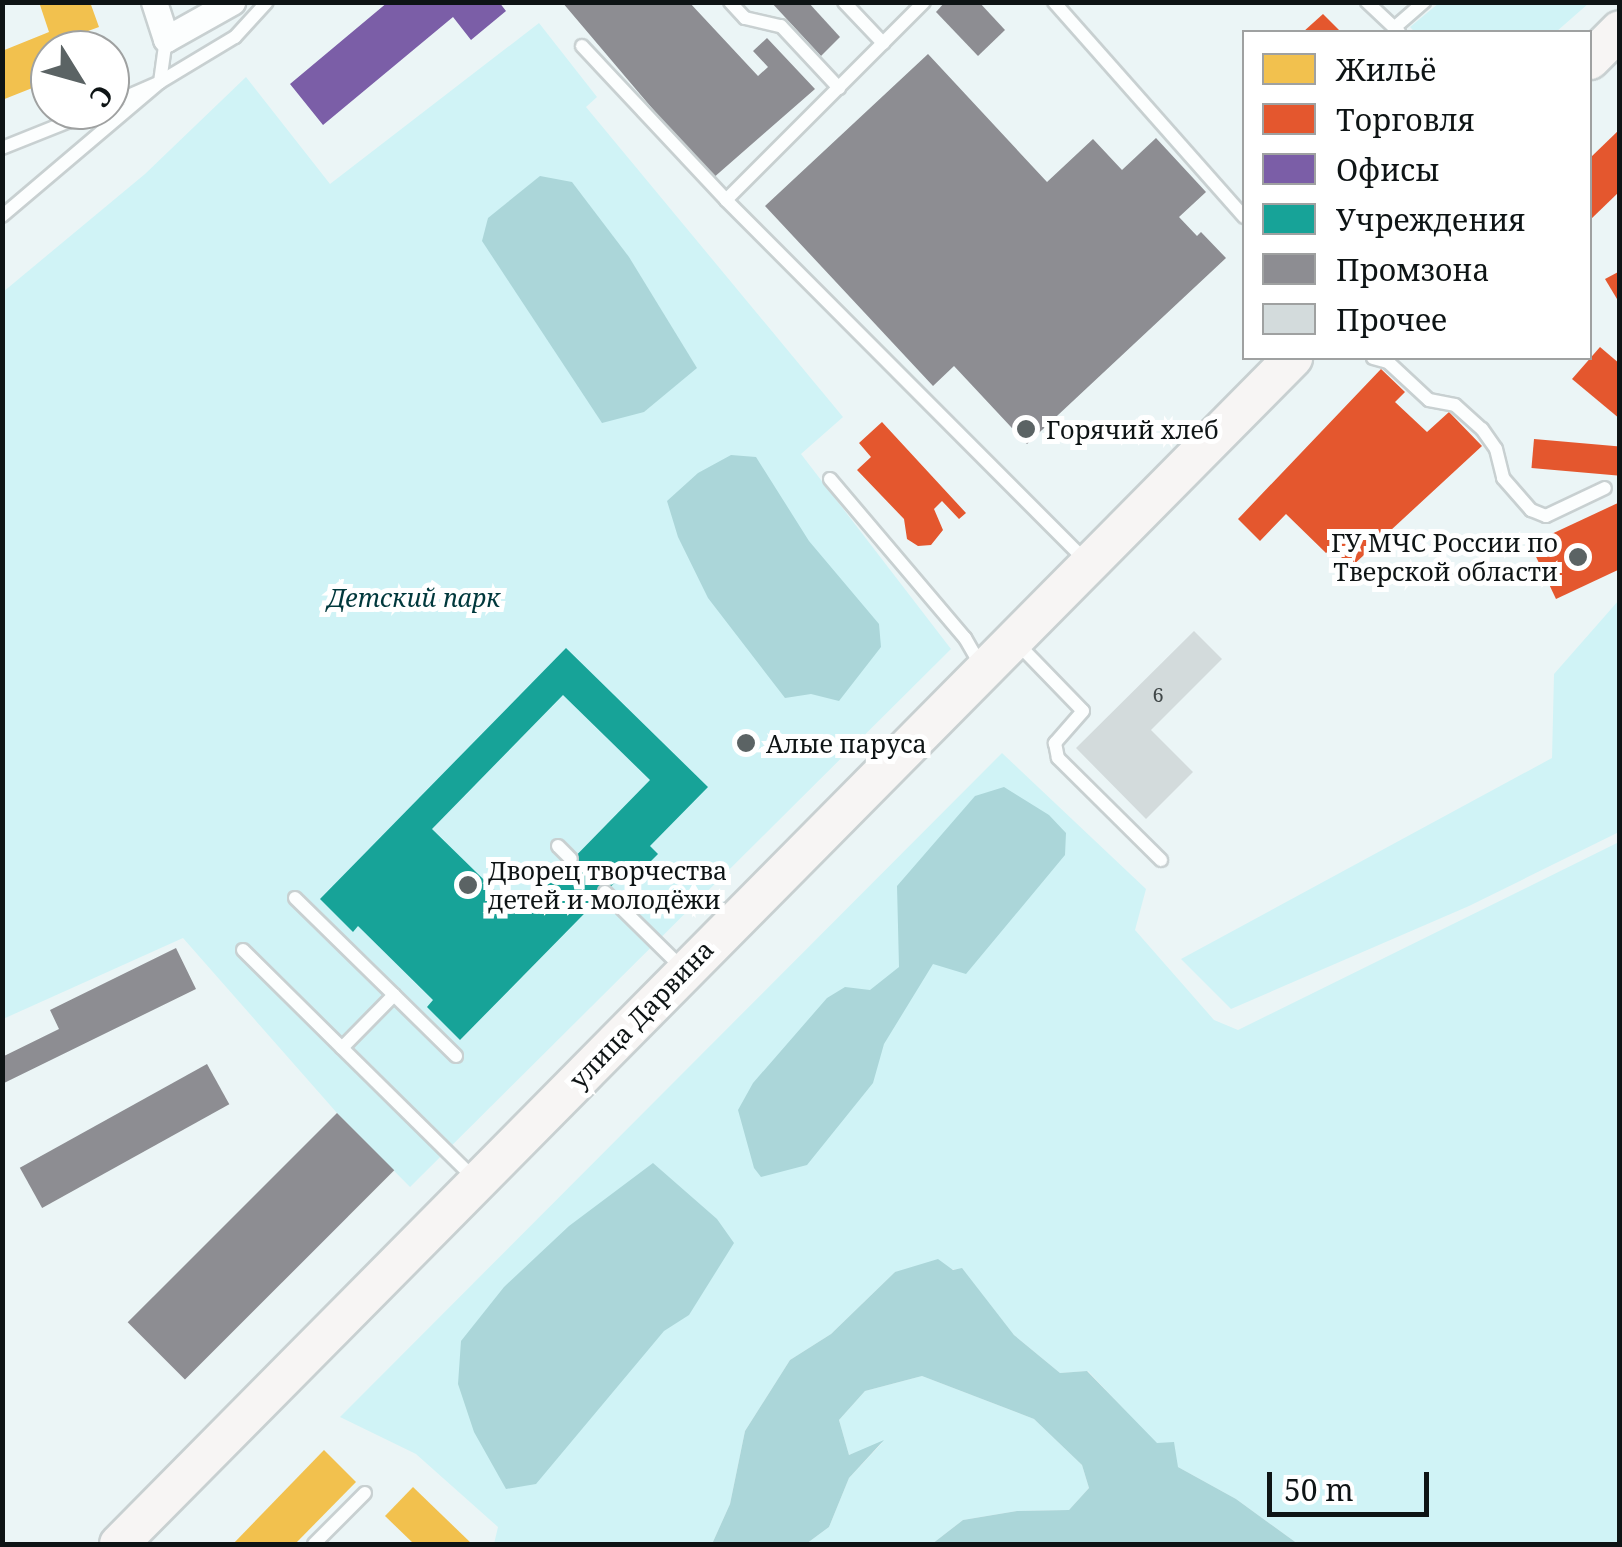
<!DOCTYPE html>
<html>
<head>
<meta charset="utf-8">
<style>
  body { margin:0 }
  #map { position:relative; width:1622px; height:1547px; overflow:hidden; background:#ebf5f6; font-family:"Noto Serif",serif }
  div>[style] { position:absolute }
  .green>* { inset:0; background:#d0f3f6 }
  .water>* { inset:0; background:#abd6d9 }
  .homes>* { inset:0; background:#f2c14e }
  .shops>* { inset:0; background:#e4572e; transform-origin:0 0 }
  .offices>* { inset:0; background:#7b5ea7 }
  .public>* { inset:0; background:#17a398 }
  .industry>* { inset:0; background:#8d8d92; transform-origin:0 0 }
  .building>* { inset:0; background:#d3dbdc }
  .roads { filter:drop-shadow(2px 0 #c8d0d1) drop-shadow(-2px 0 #c8d0d1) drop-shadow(0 2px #c8d0d1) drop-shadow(0 -2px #c8d0d1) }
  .service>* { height:12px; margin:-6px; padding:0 6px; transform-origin:6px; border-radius:6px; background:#fcfefe }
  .minor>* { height:25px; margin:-12.5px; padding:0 12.5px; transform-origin:12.5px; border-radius:12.5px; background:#fcfefe }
  .secondary>* { height:38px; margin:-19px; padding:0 19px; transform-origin:19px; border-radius:19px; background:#f7f5f4 }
  .dots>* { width:28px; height:28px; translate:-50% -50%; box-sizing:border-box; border:5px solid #fff; border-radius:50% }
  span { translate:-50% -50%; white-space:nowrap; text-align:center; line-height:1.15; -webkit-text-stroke:10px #fff; paint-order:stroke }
  .number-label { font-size:20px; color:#404748 }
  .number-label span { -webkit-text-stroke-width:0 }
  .poi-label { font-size:25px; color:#0e1415 }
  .left { translate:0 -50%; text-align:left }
  .right { translate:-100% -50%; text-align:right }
  .park-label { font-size:25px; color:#00383c; font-style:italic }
  .street-label { font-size:25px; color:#0e1415 }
  .frame { position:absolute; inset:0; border:5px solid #0e1415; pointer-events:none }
  .legend { position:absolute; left:1242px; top:30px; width:350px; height:330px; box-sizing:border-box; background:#fff; border:2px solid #9fa1a1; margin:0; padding:12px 18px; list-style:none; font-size:30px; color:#0e1415 }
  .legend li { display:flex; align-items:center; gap:20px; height:50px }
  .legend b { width:50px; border:2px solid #9fa1a1 }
  .north { position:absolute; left:30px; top:30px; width:100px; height:100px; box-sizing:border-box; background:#fff; border:2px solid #9fa1a1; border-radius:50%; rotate:127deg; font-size:28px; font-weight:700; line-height:40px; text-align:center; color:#0e1415 }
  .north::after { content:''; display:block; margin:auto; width:35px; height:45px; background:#5b6364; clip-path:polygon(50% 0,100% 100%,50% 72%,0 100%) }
  .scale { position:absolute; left:1267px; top:1472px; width:162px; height:45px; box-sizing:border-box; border:5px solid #0e1415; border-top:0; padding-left:12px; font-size:30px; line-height:35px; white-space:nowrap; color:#0e1415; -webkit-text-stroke:8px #fff; paint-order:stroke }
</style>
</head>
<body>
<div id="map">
  <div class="green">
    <i style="clip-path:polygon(1439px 3px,1439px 2px,1589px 3px,1556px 32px,1415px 32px,1410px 27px)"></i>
    <i style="clip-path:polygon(539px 23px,597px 97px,586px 107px,843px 417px,801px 454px,951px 649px,410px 1187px,337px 1113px,183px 938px,3px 1019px,3px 292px,145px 174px,246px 77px,330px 184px)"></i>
    <i style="clip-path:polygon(1619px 600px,1619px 832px,1469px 906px,1231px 1009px,1181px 959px,1552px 758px,1554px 674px)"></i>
    <i style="clip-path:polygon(1002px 753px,1146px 889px,1135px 930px,1214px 1020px,1238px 1030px,1619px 842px,1619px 1544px,1298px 1544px,1236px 1499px,1178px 1467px,1088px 1371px,1060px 1373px,1014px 1335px,962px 1269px,895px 1272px,831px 1334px,790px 1360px,745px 1431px,730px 1504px,712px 1544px,494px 1544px,498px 1527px,416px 1454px,340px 1417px)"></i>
    <i style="clip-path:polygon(922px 1376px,1034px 1419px,1082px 1465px,1089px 1488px,1069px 1510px,1017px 1511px,963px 1520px,932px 1544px,806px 1544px,829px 1527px,849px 1478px,882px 1443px,849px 1455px,839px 1420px,865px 1391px)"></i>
  </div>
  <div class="water">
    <i style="clip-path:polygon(540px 176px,572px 182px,629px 257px,697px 368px,644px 412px,602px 423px,482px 241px,488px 218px)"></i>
    <i style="clip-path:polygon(731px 455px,756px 457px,809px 541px,879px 624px,881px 647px,839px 701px,811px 694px,785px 698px,708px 598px,678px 537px,667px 501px,698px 473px)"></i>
    <i style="clip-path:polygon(1004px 787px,1049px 815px,1066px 833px,1065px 855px,966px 974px,933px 964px,884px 1044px,873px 1083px,807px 1165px,761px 1177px,754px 1168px,738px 1110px,753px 1083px,827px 998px,845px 987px,870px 990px,899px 967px,897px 886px,975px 796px)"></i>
    <i style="clip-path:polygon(653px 1163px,717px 1219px,734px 1243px,689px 1315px,664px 1331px,536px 1484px,506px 1489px,474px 1432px,458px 1384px,461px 1341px,504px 1287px,569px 1226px)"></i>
    <i style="clip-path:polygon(938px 1259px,953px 1270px,962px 1268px,1014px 1335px,1060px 1373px,1087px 1371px,1157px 1443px,1174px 1442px,1178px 1467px,1236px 1499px,1298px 1544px,932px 1544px,963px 1520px,1017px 1511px,1069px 1510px,1089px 1488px,1082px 1465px,1034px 1419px,922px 1376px,865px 1391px,839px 1420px,849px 1455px,884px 1440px,849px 1478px,829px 1527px,806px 1544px,712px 1544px,730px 1504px,745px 1431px,790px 1360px,831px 1334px,895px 1272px)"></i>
  </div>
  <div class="homes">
    <i style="clip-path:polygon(39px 2px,90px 2px,99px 27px,69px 38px,73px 50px,50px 50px,50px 81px,2px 100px,2px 51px,49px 32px)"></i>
    <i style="clip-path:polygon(324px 1450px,356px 1482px,295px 1544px,233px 1544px)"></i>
    <i style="clip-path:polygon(413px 1487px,472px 1544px,414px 1544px,385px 1516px)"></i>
  </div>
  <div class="shops">
    <i style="clip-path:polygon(1323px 14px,1341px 32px,1303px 32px)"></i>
    <i style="clip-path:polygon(1620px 129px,1620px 191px,1590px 220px,1590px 158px)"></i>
    <i style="clip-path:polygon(1620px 271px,1620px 304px,1605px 279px)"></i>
    <i style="clip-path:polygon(1600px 347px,1620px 364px,1620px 419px,1572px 379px)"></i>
    <i style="clip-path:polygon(1381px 369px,1405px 392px,1395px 402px,1427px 432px,1449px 412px,1482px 446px,1351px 567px,1332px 548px,1326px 553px,1286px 514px,1260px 541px,1238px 519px)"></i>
    <i style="clip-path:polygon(882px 422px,966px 513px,959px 519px,942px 501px,934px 509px,943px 530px,931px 545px,918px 546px,907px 539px,904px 519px,857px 470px,871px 457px,859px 443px)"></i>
    <i style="left:1534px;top:439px;width:86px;height:29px;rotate:5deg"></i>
    <i style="clip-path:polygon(1620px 502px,1620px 569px,1556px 599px,1530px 544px)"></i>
  </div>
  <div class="offices">
    <i style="clip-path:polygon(388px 2px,499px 2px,506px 11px,471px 40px,453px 17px,323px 125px,290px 84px)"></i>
  </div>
  <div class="public">
    <i style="clip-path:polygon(evenodd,566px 648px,708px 787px,650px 846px,658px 854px,643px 869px,635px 862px,460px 1040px,427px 1007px,433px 1000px,358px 926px,353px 932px,320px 899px,566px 648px,563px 695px,650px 780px,519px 914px,432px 829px,563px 695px)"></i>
  </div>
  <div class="industry">
    <i style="clip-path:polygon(562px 2px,689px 2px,758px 76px,768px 67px,753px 51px,767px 38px,815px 89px,712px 179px)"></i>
    <i style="clip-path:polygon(771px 2px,808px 2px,840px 37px,821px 56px)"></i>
    <i style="clip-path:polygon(945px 2px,979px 2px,1005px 30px,978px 56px,936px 12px)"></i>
    <i style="clip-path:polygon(928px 54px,1047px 182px,1093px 139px,1122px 170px,1156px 138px,1206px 192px,1179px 217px,1197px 236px,1201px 232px,1226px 258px,1027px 444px,954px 366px,933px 386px,765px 206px)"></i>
    <i style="clip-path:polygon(176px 948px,196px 989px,2px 1084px,2px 1057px,59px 1029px,50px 1010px)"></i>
    <i style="left:207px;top:1064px;width:46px;height:214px;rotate:61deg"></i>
    <i style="left:337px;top:1113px;width:81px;height:296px;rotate:45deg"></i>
  </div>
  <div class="building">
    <i style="clip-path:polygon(1194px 631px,1222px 659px,1151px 730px,1193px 772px,1146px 819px,1076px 748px)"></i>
  </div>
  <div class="roads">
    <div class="service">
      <i style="left:730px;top:2px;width:22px;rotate:47deg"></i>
      <i style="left:745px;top:18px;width:37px;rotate:13deg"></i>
      <i style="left:781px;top:26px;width:85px;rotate:46.9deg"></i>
      <i style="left:844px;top:2px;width:57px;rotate:46.4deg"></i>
      <i style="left:924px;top:2px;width:280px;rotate:135deg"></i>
      <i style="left:726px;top:200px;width:508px;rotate:45.08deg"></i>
      <i style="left:1054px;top:2px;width:287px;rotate:48.5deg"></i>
      <i style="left:1367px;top:2px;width:44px;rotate:43.2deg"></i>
      <i style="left:1394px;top:28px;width:40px;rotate:-41deg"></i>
      <i style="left:582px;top:46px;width:211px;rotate:46.9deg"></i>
      <i style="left:110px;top:104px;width:55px;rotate:-23.7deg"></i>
      <i style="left:160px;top:82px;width:87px;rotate:-31deg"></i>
      <i style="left:235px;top:37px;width:47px;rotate:-47.6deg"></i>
      <i style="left:2px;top:148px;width:102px;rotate:-21.8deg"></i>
      <i style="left:2px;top:216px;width:207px;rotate:-40.3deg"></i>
      <i style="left:160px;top:82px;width:43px;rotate:-82.1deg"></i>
      <i style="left:1373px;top:358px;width:16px;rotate:15deg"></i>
      <i style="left:1388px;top:362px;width:56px;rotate:42.8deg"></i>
      <i style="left:1429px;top:400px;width:26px;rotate:11deg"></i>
      <i style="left:1455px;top:405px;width:36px;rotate:42deg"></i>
      <i style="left:1482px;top:429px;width:24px;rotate:55deg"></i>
      <i style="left:1496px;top:449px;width:30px;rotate:76deg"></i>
      <i style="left:1503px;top:478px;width:43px;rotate:48.8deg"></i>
      <i style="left:1531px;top:510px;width:16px;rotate:22deg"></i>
      <i style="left:1546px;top:516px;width:65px;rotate:-25.4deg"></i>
      <i style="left:830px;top:479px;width:209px;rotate:49.7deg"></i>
      <i style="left:965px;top:638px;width:32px;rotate:60deg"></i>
      <i style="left:1018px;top:644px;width:93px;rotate:45.9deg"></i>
      <i style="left:1083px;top:711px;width:43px;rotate:131.2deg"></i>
      <i style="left:1055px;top:743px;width:15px;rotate:79deg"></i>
      <i style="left:1058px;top:758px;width:145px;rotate:44.7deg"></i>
      <i style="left:558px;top:846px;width:18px;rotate:45deg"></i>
      <i style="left:605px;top:892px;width:108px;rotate:44.6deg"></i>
      <i style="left:295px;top:898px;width:139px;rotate:44.4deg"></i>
      <i style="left:394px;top:995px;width:74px;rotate:134.5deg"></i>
      <i style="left:342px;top:1048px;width:187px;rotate:44.6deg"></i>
      <i style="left:243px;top:950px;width:139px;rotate:44.7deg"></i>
      <i style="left:394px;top:995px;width:87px;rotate:44.5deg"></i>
      <i style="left:314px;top:1544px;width:72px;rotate:-45deg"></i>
    </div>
    <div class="minor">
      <i style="left:154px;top:2px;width:39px;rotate:72deg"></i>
      <i style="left:166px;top:39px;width:76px;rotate:-29.3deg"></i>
    </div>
    <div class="secondary">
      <i style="left:1590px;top:60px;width:42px;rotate:-45deg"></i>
      <i style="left:119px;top:1544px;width:1669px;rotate:-45.29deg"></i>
    </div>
  </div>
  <div class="dots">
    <i style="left:1026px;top:429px;background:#5b6364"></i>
    <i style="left:1578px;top:557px;background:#5b6364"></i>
    <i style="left:746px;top:743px;background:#5b6364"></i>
    <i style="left:468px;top:885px;background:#5b6364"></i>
  </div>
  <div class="number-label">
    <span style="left:1158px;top:694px">6</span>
  </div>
  <div class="poi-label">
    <span class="left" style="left:1046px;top:429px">Горячий хлеб</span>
    <span class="right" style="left:1558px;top:557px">ГУ МЧС России по<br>Тверской области</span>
    <span class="left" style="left:766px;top:743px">Алые паруса</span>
    <span class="left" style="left:488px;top:885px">Дворец творчества<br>детей и молодёжи</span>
  </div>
  <div class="park-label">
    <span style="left:414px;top:597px">Детский парк</span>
  </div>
  <div class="street-label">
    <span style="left:641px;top:1014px;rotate:-46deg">улица Дарвина</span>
  </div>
  <div class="frame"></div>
  <ul class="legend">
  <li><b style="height:28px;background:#f2c14e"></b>Жильё</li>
  <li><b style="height:28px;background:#e4572e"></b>Торговля</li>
  <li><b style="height:28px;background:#7b5ea7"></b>Офисы</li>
  <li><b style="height:28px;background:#17a398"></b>Учреждения</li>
  <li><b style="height:28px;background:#8d8d92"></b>Промзона</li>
  <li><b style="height:28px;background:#d3dbdc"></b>Прочее</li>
  </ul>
  <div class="north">С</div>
  <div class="scale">50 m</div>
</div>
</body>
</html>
